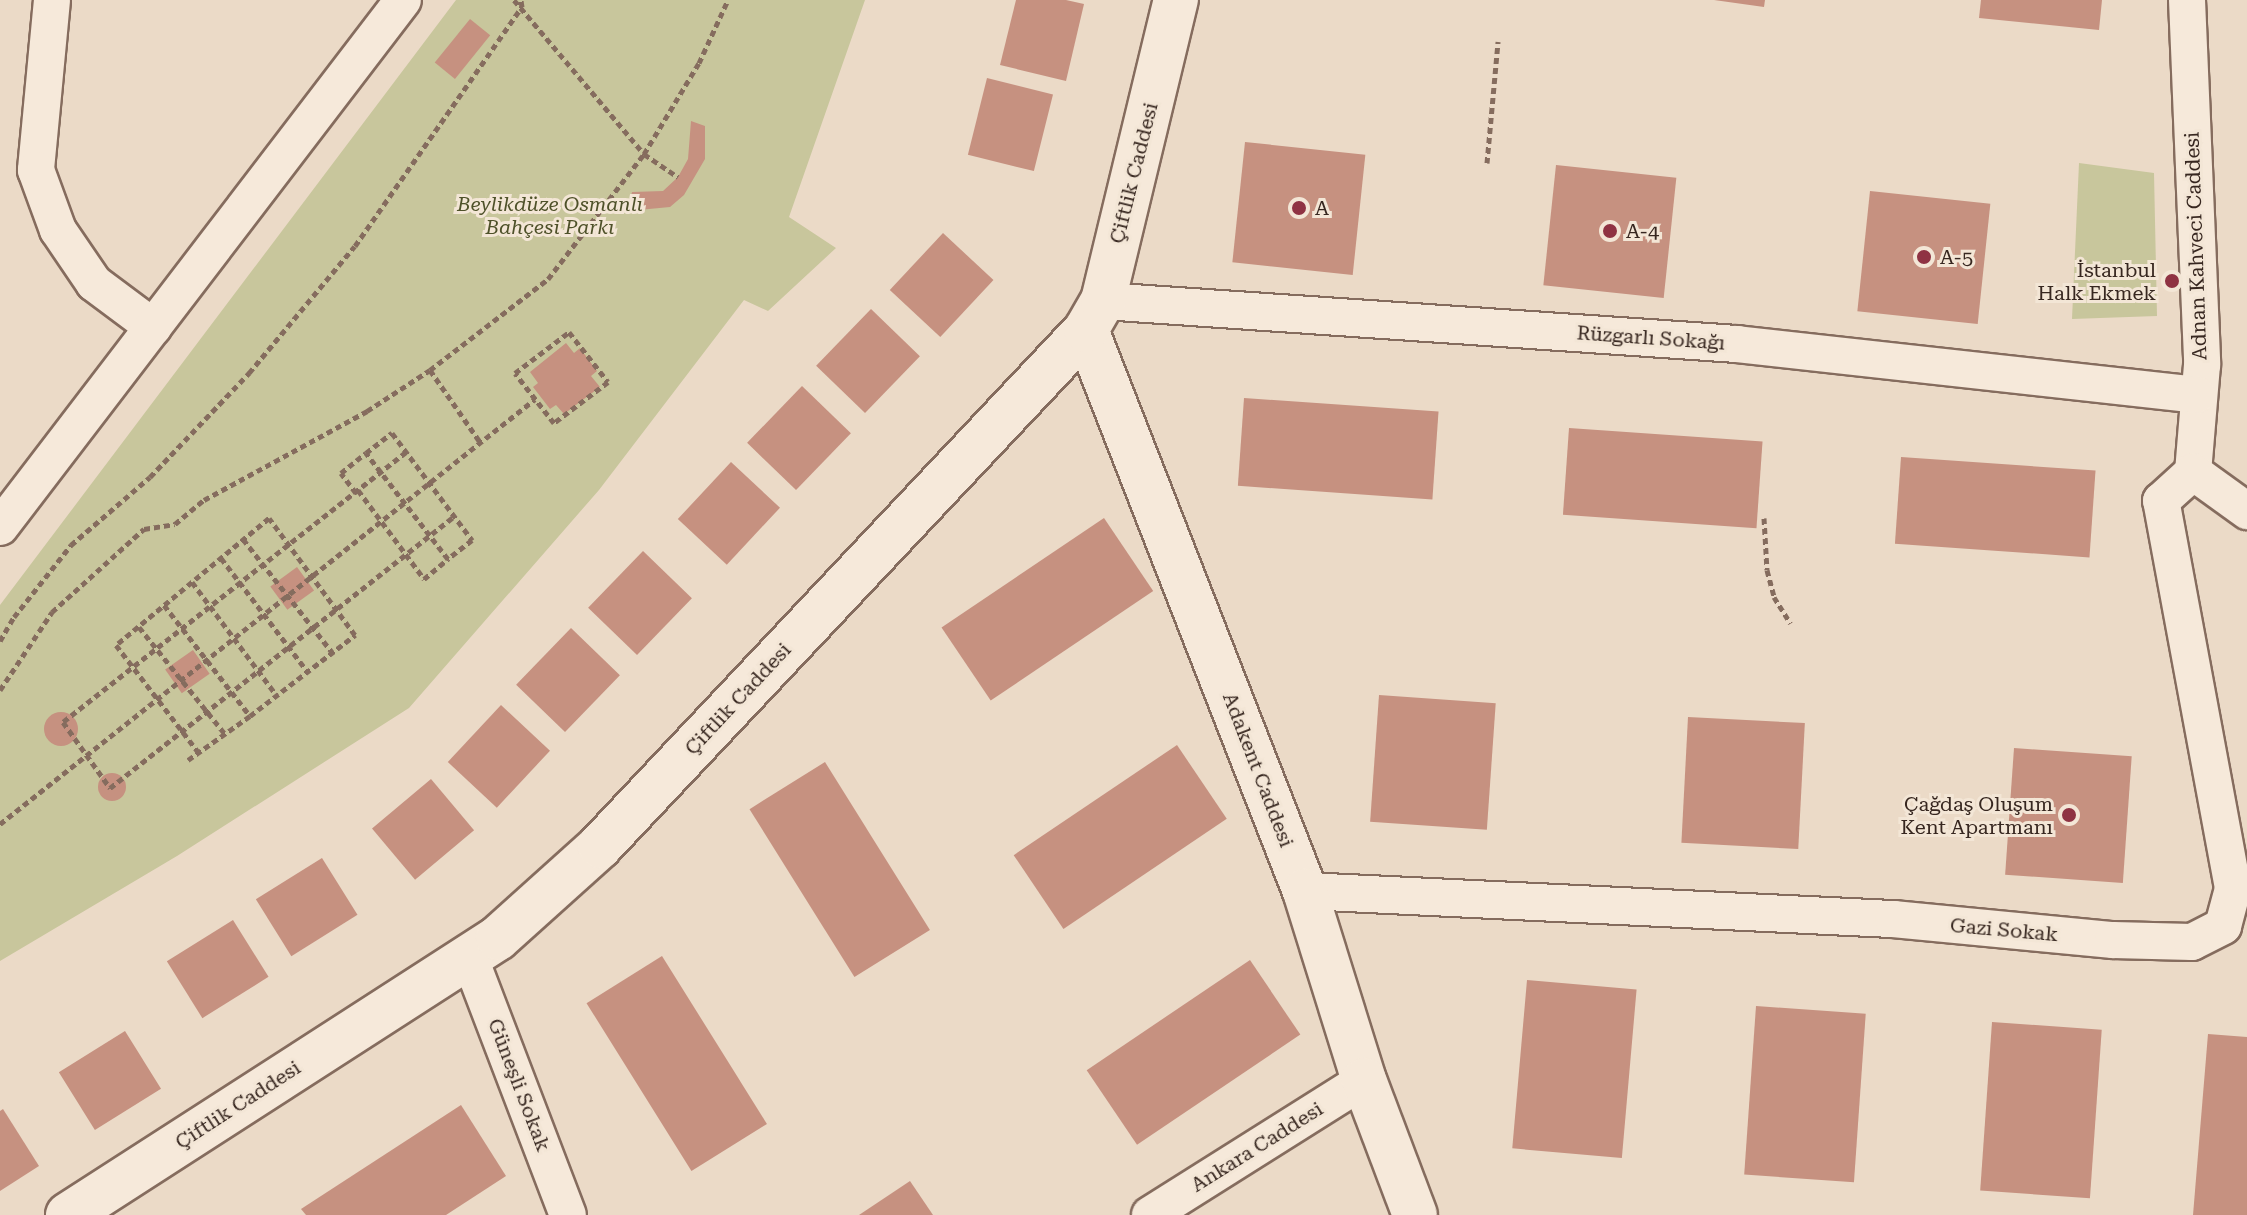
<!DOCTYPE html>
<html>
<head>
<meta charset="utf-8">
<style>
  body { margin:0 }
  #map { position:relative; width:2247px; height:1215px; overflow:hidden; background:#ebdac7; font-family:"Roboto Serif",serif }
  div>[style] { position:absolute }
  .green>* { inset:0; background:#c8c69c }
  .building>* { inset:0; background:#c69180; transform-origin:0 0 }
  .round { border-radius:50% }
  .path>* { height:5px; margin-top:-2.5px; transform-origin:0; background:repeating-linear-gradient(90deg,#856c5e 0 6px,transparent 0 10px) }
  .roads { filter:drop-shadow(2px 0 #856c5e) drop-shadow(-2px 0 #856c5e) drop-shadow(0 2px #856c5e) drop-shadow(0 -2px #856c5e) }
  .street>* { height:36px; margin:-18px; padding:0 18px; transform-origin:18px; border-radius:18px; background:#f6e9da }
  .secondary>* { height:44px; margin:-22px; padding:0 22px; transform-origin:22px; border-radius:22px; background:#f6e9da }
  .dots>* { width:22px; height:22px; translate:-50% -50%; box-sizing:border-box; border:4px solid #f3e6d6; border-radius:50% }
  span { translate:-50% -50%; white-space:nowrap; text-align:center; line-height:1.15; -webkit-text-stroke:6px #f3e6d6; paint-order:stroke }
  .street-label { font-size:20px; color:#372720 }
  .park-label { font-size:20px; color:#4e5129; font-style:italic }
  .poi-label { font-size:20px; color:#372720 }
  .left { translate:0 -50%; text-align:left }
  .right { translate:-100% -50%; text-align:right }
</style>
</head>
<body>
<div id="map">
  <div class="green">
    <i style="clip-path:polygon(456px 0,865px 0,789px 217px,836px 248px,768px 311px,744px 300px,599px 490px,409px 708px,177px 856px,0 961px,0 605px)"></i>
    <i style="clip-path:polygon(2079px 163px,2154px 173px,2157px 316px,2072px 319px)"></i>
  </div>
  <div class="building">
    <i style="clip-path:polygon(1016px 0,1066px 0,1084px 4px,1066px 81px,1000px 65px)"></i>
    <i style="clip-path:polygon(1714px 0,1765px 0,1764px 7px)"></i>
    <i style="clip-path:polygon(1981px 0,2102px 0,2099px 30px,1979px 18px)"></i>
    <i style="left:470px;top:19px;width:26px;height:56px;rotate:39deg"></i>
    <i style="left:987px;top:78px;width:68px;height:79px;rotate:14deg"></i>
    <i style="clip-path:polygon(691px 121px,705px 126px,705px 159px,684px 195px,670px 207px,628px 211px,632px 192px,663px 191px,678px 177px,688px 159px)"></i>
    <i style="left:1245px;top:142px;width:121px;height:121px;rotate:6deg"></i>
    <i style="left:1556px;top:165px;width:121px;height:121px;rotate:6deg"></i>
    <i style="left:1870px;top:191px;width:121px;height:121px;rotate:6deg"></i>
    <i style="left:943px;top:233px;width:69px;height:78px;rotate:43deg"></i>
    <i style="left:871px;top:309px;width:68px;height:79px;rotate:44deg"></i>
    <i style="clip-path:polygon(566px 343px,574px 353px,580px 348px,597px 371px,591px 376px,600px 387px,564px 414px,556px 405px,550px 409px,533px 387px,538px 383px,530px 372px)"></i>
    <i style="left:802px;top:386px;width:68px;height:79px;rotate:44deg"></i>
    <i style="left:1244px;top:398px;width:195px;height:88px;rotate:4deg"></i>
    <i style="left:1569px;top:428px;width:194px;height:87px;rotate:4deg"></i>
    <i style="left:1901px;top:457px;width:195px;height:87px;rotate:4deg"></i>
    <i style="left:731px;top:462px;width:67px;height:78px;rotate:43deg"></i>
    <i style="left:1104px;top:518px;width:88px;height:196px;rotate:56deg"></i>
    <i style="left:643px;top:551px;width:68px;height:79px;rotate:44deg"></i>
    <i style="left:297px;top:567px;width:29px;height:33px;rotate:54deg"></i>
    <i style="left:571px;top:628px;width:68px;height:79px;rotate:44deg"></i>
    <i style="left:193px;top:650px;width:29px;height:34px;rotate:55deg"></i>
    <i style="left:1379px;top:695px;width:117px;height:127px;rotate:4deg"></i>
    <i style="left:501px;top:705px;width:67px;height:78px;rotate:43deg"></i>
    <i class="round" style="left:44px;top:712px;width:34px;height:34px"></i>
    <i style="left:1688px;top:717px;width:117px;height:126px;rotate:3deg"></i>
    <i style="left:1177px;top:745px;width:89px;height:197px;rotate:56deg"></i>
    <i style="left:2014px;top:748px;width:118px;height:127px;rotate:4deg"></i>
    <i style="left:825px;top:762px;width:198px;height:89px;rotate:58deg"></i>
    <i class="round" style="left:98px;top:773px;width:28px;height:28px"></i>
    <i style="left:431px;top:779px;width:67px;height:77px;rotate:50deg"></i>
    <i style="left:322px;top:858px;width:67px;height:78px;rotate:58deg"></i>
    <i style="left:233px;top:920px;width:67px;height:78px;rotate:58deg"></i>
    <i style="left:662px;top:956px;width:198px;height:89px;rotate:58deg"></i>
    <i style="left:1250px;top:960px;width:90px;height:197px;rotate:56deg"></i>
    <i style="left:1527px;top:980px;width:110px;height:169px;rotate:5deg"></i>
    <i style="left:1756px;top:1006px;width:110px;height:169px;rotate:4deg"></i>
    <i style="left:1992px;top:1022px;width:110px;height:169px;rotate:4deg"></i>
    <i style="left:125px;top:1031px;width:68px;height:78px;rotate:58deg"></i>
    <i style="clip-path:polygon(2208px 1034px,2247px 1037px,2247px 1215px,2193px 1215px)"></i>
    <i style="clip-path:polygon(461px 1105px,506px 1176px,446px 1215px,306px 1215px,301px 1209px)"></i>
    <i style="clip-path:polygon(3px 1109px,39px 1166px,0 1191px,0 1111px)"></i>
    <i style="clip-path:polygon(910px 1181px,933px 1215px,859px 1215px)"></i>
  </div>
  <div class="path">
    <i style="left:514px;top:0;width:202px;rotate:49.8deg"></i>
    <i style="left:644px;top:154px;width:41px;rotate:34.1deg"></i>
    <i style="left:1487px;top:163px;width:122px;rotate:-84.8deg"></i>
    <i style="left:569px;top:332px;width:63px;rotate:52deg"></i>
    <i style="left:608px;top:382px;width:68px;rotate:142.8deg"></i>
    <i style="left:554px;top:423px;width:63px;rotate:-128deg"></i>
    <i style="left:515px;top:373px;width:68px;rotate:-37.2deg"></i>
    <i style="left:430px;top:370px;width:88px;rotate:55.2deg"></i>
    <i style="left:392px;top:433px;width:134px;rotate:53.2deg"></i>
    <i style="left:472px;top:540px;width:31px;rotate:142deg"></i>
    <i style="left:448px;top:559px;width:134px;rotate:-127.7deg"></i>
    <i style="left:366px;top:453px;width:33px;rotate:-38deg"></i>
    <i style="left:406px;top:452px;width:437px;rotate:141.8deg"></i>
    <i style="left:63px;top:722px;width:81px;rotate:54.5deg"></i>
    <i style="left:110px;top:788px;width:439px;rotate:-38.3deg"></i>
    <i style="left:358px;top:490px;width:111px;rotate:53.4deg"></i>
    <i style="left:424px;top:579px;width:31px;rotate:-40deg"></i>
    <i style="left:356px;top:493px;width:25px;rotate:-127deg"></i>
    <i style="left:341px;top:473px;width:32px;rotate:-39deg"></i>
    <i style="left:1764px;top:518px;width:52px;rotate:86.7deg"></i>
    <i style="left:1767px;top:570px;width:28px;rotate:75deg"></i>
    <i style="left:1774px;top:597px;width:31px;rotate:58deg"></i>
    <i style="left:243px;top:539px;width:144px;rotate:51.8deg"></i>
    <i style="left:221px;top:558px;width:142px;rotate:52.7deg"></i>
    <i style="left:192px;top:582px;width:142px;rotate:53.3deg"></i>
    <i style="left:164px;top:605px;width:140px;rotate:52.2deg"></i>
    <i style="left:139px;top:627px;width:137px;rotate:51.2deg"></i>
    <i style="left:0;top:641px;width:28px;rotate:-60deg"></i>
    <i style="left:14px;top:617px;width:92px;rotate:-51.6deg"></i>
    <i style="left:71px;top:545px;width:104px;rotate:-40.7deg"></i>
    <i style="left:150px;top:477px;width:144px;rotate:-46.4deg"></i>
    <i style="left:249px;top:373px;width:165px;rotate:-50.2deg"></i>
    <i style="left:355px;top:246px;width:292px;rotate:-55.1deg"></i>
    <i style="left:522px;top:7px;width:7px;rotate:-98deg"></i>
    <i style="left:0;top:690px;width:94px;rotate:-56.3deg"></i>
    <i style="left:52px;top:612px;width:124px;rotate:-42.1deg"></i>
    <i style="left:144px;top:529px;width:31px;rotate:-9deg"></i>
    <i style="left:175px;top:524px;width:38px;rotate:-40deg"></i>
    <i style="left:204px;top:500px;width:186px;rotate:-28.6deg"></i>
    <i style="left:367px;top:411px;width:75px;rotate:-33.1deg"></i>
    <i style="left:430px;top:370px;width:149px;rotate:-37.6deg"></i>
    <i style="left:548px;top:279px;width:158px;rotate:-52.5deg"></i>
    <i style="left:644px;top:154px;width:106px;rotate:-58.9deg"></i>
    <i style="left:699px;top:63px;width:69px;rotate:-65.3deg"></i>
    <i style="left:188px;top:760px;width:76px;rotate:-35.4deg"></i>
    <i style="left:250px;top:716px;width:133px;rotate:-37.6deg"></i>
    <i style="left:355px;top:635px;width:145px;rotate:-126.3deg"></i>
    <i style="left:269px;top:518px;width:199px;rotate:140.3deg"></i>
    <i style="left:116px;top:645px;width:135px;rotate:52.5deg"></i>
    <i style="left:0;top:824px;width:683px;rotate:-38.46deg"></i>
  </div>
  <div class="roads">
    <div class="street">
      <i style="left:52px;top:0;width:171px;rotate:95.4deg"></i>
      <i style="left:36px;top:170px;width:64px;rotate:69.9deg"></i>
      <i style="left:58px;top:230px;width:64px;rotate:55.8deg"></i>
      <i style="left:94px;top:283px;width:74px;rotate:36.7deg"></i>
      <i style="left:2187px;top:0;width:365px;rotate:87.6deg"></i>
      <i style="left:2202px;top:365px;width:107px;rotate:94.8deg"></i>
      <i style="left:1103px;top:301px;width:635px;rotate:3.88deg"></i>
      <i style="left:1737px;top:344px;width:463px;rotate:6.3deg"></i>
      <i style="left:2193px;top:472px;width:67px;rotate:35.8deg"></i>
      <i style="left:0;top:527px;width:663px;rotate:-52.59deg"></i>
      <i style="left:1305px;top:891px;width:589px;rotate:2.73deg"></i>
      <i style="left:1893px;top:919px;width:221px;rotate:5.5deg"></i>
      <i style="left:2113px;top:940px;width:79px;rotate:1.5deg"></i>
      <i style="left:2192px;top:942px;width:35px;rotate:-27deg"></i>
      <i style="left:2223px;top:926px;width:39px;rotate:-75deg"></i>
      <i style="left:2233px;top:888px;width:394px;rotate:-100.5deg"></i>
      <i style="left:2161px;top:501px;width:43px;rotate:-42.2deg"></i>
      <i style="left:469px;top:956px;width:277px;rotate:69.1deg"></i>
      <i style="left:1150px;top:1215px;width:253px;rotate:-32.2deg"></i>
    </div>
    <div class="secondary">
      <i style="left:1086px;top:330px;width:602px;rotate:68.68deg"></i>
      <i style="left:1305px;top:891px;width:198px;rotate:72.7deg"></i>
      <i style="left:1364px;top:1080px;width:144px;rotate:69.3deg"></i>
      <i style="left:68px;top:1215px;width:511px;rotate:-32.79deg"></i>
      <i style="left:498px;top:938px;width:137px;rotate:-42deg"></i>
      <i style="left:600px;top:846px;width:709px;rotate:-46.71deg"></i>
      <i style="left:1086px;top:330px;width:34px;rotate:-60deg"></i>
      <i style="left:1103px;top:301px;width:310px;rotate:-76.4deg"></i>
    </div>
  </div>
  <div class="dots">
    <i style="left:1299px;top:208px;background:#8f3343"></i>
    <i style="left:1610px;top:231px;background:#8f3343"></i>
    <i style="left:1924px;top:257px;background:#8f3343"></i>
    <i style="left:2172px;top:281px;background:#8f3343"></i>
    <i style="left:2069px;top:815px;background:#8f3343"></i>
  </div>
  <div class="street-label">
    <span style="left:1134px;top:173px;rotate:-76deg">Çiftlik Caddesi</span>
    <span style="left:2196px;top:246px;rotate:-92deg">Adnan Kahveci Caddesi</span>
    <span style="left:1651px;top:338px;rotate:4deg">Rüzgarlı Sokağı</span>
    <span style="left:738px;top:699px;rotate:-47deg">Çiftlik Caddesi</span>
    <span style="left:1258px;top:770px;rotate:69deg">Adakent Caddesi</span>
    <span style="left:2004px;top:930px;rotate:5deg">Gazi Sokak</span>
    <span style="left:519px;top:1085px;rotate:69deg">Güneşli Sokak</span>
    <span style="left:238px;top:1105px;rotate:-33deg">Çiftlik Caddesi</span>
    <span style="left:1257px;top:1147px;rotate:-32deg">Ankara Caddesi</span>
  </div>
  <div class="park-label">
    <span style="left:550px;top:216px">Beylikdüze Osmanlı<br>Bahçesi Parkı</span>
  </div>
  <div class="poi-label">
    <span class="left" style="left:1315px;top:208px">A</span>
    <span class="left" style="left:1626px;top:231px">A-4</span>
    <span class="left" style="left:1940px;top:257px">A-5</span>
    <span class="right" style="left:2156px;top:282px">İstanbul<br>Halk Ekmek</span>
    <span class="right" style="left:2053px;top:816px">Çağdaş Oluşum<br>Kent Apartmanı</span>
  </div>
</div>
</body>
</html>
